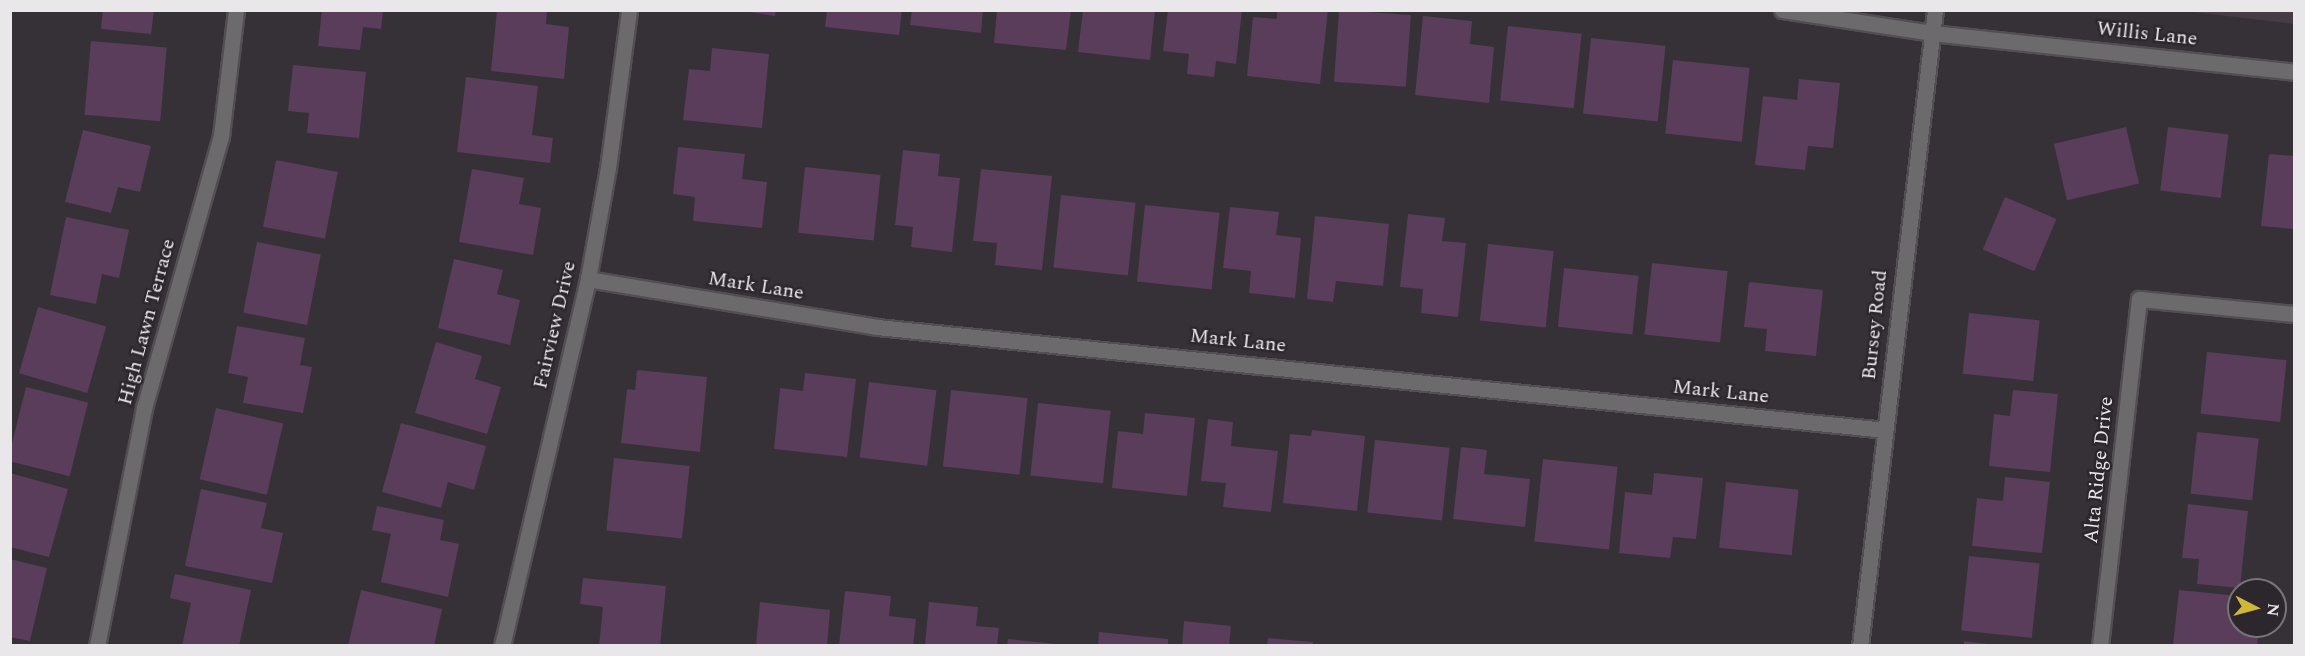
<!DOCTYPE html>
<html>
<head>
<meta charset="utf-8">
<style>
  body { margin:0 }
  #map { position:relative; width:2305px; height:656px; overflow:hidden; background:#363136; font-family:Spectral,serif }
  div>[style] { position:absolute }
  .built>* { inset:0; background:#463c45 }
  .building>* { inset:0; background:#5a3c5b; transform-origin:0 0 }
  .roads { filter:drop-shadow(2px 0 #534e53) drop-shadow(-2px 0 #534e53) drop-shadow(0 2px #534e53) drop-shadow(0 -2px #534e53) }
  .minor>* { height:15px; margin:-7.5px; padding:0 7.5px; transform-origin:7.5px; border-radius:7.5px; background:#6d6a6d }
  .tertiary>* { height:15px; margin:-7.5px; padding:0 7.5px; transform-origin:7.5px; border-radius:7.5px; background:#6d6a6d }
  span { translate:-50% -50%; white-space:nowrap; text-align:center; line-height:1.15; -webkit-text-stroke:5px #2c272c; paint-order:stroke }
  .street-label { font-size:20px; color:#eae7ea }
  .frame { position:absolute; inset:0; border:12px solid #eae7ea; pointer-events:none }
  .north { position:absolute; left:2227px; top:578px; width:60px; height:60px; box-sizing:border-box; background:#2c272c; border:2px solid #787478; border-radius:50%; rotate:96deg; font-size:16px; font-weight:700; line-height:24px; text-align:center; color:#eae7ea }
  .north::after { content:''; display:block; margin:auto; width:21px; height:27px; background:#d1b736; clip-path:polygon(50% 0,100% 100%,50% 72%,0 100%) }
</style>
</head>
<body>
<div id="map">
  <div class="built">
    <i style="clip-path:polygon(2185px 11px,2294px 11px,2294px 24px)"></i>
  </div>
  <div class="building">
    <i style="clip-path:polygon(103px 10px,154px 10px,151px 34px,101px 29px)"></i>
    <i style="clip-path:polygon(322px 10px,383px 10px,381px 29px,363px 27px,360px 50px,318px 46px)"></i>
    <i style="clip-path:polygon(497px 10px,547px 10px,546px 24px,569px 27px,564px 79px,491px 71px)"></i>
    <i style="clip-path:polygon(737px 10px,776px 10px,775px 16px)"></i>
    <i style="clip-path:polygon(827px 10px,902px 10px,899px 35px,825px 27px)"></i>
    <i style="clip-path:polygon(912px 10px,983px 10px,981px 33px,910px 25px)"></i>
    <i style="clip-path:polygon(997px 10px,1071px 10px,1066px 50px,994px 43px)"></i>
    <i style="clip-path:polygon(1083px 10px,1155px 10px,1150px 60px,1078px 52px)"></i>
    <i style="clip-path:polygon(1168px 10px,1242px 10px,1236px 64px,1216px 61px,1214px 77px,1187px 74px,1189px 54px,1163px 51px)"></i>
    <i style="clip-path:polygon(1277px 10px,1328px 10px,1320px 84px,1247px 76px,1253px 17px,1277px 19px)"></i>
    <i style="left:1339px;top:10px;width:72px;height:72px;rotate:4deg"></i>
    <i style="clip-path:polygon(1423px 16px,1472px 21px,1470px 44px,1494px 47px,1489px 103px,1415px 95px)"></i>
    <i style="left:1508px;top:26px;width:74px;height:75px;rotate:6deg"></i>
    <i style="left:1591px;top:38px;width:75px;height:76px;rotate:6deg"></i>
    <i style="left:91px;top:41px;width:76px;height:74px;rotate:5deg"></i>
    <i style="clip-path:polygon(712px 48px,769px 54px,762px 128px,683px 120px,689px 69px,710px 71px)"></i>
    <i style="left:1673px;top:60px;width:77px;height:74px;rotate:6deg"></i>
    <i style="clip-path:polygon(293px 65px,366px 72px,359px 138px,307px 133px,309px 113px,288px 111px)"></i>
    <i style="clip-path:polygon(466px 77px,538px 86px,532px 135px,553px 138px,550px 163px,457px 152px)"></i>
    <i style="clip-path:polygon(1799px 79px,1840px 83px,1833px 148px,1808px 146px,1805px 170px,1755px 165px,1763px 96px,1797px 100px)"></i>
    <i style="left:2126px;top:127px;width:58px;height:74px;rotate:77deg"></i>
    <i style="left:2168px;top:127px;width:61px;height:64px;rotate:7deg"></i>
    <i style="clip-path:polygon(83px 130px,151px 146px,140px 192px,118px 187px,111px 213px,65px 202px)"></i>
    <i style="clip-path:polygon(678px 147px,745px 154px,742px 179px,767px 182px,762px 228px,693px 221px,695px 197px,673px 194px)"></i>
    <i style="clip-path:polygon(903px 150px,940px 154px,938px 176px,960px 178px,952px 252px,911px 247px,913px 227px,895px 225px)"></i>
    <i style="clip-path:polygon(2269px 154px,2294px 156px,2294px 229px,2261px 226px)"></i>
    <i style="left:276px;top:160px;width:63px;height:68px;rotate:11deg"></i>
    <i style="left:805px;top:167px;width:76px;height:66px;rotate:6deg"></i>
    <i style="clip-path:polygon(472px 169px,524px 178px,519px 204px,541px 208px,533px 255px,459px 242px)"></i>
    <i style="clip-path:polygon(981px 169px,1052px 176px,1042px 270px,995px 265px,997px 243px,973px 241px)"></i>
    <i style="left:1061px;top:195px;width:75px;height:73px;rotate:6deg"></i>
    <i style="left:2005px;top:197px;width:56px;height:57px;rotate:23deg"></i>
    <i style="left:1145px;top:205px;width:75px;height:77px;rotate:6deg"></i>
    <i style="clip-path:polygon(1230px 207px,1279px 212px,1276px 235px,1301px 238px,1295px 298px,1249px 293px,1251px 271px,1223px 268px)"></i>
    <i style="clip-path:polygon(1408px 214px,1445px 218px,1442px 241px,1466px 243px,1458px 317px,1421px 313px,1423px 289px,1400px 287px)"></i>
    <i style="clip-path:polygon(1315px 216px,1389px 224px,1383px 286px,1336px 281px,1333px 302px,1307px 299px)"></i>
    <i style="clip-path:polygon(66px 217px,129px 230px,119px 278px,102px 274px,96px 304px,50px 295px)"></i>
    <i style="left:257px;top:242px;width:65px;height:72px;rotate:11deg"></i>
    <i style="left:1488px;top:244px;width:66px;height:77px;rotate:6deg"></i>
    <i style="clip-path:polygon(454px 259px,503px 270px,497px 294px,520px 300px,510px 345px,438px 328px)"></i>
    <i style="left:1652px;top:263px;width:76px;height:72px;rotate:6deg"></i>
    <i style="left:1564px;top:268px;width:75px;height:59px;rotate:6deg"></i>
    <i style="clip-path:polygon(1749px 282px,1823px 290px,1816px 356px,1765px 351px,1767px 329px,1744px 327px)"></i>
    <i style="left:38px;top:307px;width:71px;height:69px;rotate:16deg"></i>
    <i style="left:1969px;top:313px;width:71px;height:61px;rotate:6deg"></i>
    <i style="clip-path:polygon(237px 326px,305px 338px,300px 365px,312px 367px,303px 413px,243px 403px,248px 377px,228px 373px)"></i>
    <i style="clip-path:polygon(436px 342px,482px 356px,475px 379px,501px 387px,487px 434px,415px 413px)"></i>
    <i style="left:2207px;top:352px;width:80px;height:62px;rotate:6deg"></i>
    <i style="clip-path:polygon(637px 370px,707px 377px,700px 452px,621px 443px,627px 389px,635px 390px)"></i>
    <i style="clip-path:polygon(805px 373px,856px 379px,847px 457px,774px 449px,780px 388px,803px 391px)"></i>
    <i style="left:869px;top:382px;width:68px;height:76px;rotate:7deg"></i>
    <i style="left:26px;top:387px;width:64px;height:76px;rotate:14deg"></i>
    <i style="left:951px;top:390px;width:77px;height:77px;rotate:6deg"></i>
    <i style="clip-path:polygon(2013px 390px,2058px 394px,2050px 472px,1989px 466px,1994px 414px,2010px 416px)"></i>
    <i style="left:1038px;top:403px;width:73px;height:73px;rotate:6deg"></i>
    <i style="left:216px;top:408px;width:69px;height:73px;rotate:13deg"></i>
    <i style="clip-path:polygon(1145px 413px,1195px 418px,1187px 496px,1112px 488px,1118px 431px,1143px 434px)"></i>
    <i style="clip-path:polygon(1208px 419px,1233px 422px,1231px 446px,1278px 451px,1271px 512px,1223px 507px,1226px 483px,1201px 481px)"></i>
    <i style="clip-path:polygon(401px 423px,486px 446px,474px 490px,448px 482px,441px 508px,382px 492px)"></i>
    <i style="clip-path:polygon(1312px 430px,1365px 436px,1357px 511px,1283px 503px,1290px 434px,1311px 436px)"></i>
    <i style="left:2197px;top:432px;width:62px;height:62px;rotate:6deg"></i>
    <i style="left:1375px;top:440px;width:75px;height:73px;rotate:6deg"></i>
    <i style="clip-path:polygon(1461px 447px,1487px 450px,1484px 474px,1530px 479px,1525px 527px,1453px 519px)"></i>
    <i style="left:614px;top:458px;width:76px;height:73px;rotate:6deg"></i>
    <i style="left:1543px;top:459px;width:75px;height:83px;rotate:6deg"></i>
    <i style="clip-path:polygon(10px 473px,68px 489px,49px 557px,10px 547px)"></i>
    <i style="clip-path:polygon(1654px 473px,1703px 478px,1696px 539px,1673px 537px,1670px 558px,1619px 553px,1625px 492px,1652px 495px)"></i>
    <i style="clip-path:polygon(2005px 477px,2050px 482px,2042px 553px,1972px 546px,1977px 498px,2003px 501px)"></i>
    <i style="left:1726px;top:482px;width:73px;height:66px;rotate:6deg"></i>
    <i style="clip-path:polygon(201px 489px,267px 503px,261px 528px,283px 533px,272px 583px,185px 566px)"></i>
    <i style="clip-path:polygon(2188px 504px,2248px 511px,2240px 588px,2197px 584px,2199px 559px,2182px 558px)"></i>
    <i style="clip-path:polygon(377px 506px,444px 520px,440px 540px,459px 544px,448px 597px,381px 582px,391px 534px,372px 530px)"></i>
    <i style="left:1969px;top:556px;width:71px;height:75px;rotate:6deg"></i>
    <i style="clip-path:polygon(10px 559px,47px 568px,30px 641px,10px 637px)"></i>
    <i style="clip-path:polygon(175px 574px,251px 590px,239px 646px,182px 646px,191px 603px,170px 598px)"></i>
    <i style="clip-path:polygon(583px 578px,666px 586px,660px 646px,599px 646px,603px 607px,580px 604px)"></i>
    <i style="clip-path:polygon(361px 590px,442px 609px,434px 646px,348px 646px)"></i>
    <i style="clip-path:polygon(2179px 590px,2239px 596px,2239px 626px,2259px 626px,2257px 646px,2173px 646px)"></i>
    <i style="clip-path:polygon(845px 591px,891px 596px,889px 616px,916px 619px,913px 646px,839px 646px)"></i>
    <i style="clip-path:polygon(760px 602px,830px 610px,827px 646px,756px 645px)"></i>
    <i style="clip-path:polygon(929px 602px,978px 607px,976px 626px,999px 628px,997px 646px,925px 646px)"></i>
    <i style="clip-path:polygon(1184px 621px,1231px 626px,1229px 646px,1182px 646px)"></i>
    <i style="clip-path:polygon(1099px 632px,1168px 639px,1168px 646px,1098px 646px)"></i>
    <i style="clip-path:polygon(1268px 638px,1313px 642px,1312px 646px,1267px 646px)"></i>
    <i style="clip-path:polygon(1008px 639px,1056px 644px,1056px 646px,1007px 646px)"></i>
    <i style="clip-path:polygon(1964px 641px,1988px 644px,1988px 646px,1964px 646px)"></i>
  </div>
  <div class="roads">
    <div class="minor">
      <i style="left:1782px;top:10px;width:152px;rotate:8.7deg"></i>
      <i style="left:588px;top:279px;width:293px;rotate:9.4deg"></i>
      <i style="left:877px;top:327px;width:1013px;rotate:5.83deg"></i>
      <i style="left:97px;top:646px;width:243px;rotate:-78.8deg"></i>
      <i style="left:144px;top:408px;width:283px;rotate:-74.2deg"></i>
      <i style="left:221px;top:136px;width:127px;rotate:-83.2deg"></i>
      <i style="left:502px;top:646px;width:377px;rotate:-76.8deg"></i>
      <i style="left:588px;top:279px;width:113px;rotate:-79.8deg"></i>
      <i style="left:608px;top:168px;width:159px;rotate:-82.4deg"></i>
      <i style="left:2100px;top:646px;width:349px;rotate:-83.6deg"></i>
      <i style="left:2139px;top:299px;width:156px;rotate:5.5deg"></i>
    </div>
    <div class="tertiary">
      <i style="left:1932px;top:33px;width:364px;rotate:6.1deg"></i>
      <i style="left:1860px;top:646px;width:640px;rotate:-83.27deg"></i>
    </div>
  </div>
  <div class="street-label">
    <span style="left:2147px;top:34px;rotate:6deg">Willis Lane</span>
    <span style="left:756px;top:286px;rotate:9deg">Mark Lane</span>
    <span style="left:147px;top:322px;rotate:-75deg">High Lawn Terrace</span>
    <span style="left:555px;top:325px;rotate:-77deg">Fairview Drive</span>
    <span style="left:1875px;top:325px;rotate:-84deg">Bursey Road</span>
    <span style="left:1238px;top:341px;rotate:6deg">Mark Lane</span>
    <span style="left:1721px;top:392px;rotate:6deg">Mark Lane</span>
    <span style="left:2099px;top:470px;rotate:-84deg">Alta Ridge Drive</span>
  </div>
  <div class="frame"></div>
  <div class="north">N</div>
</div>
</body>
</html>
